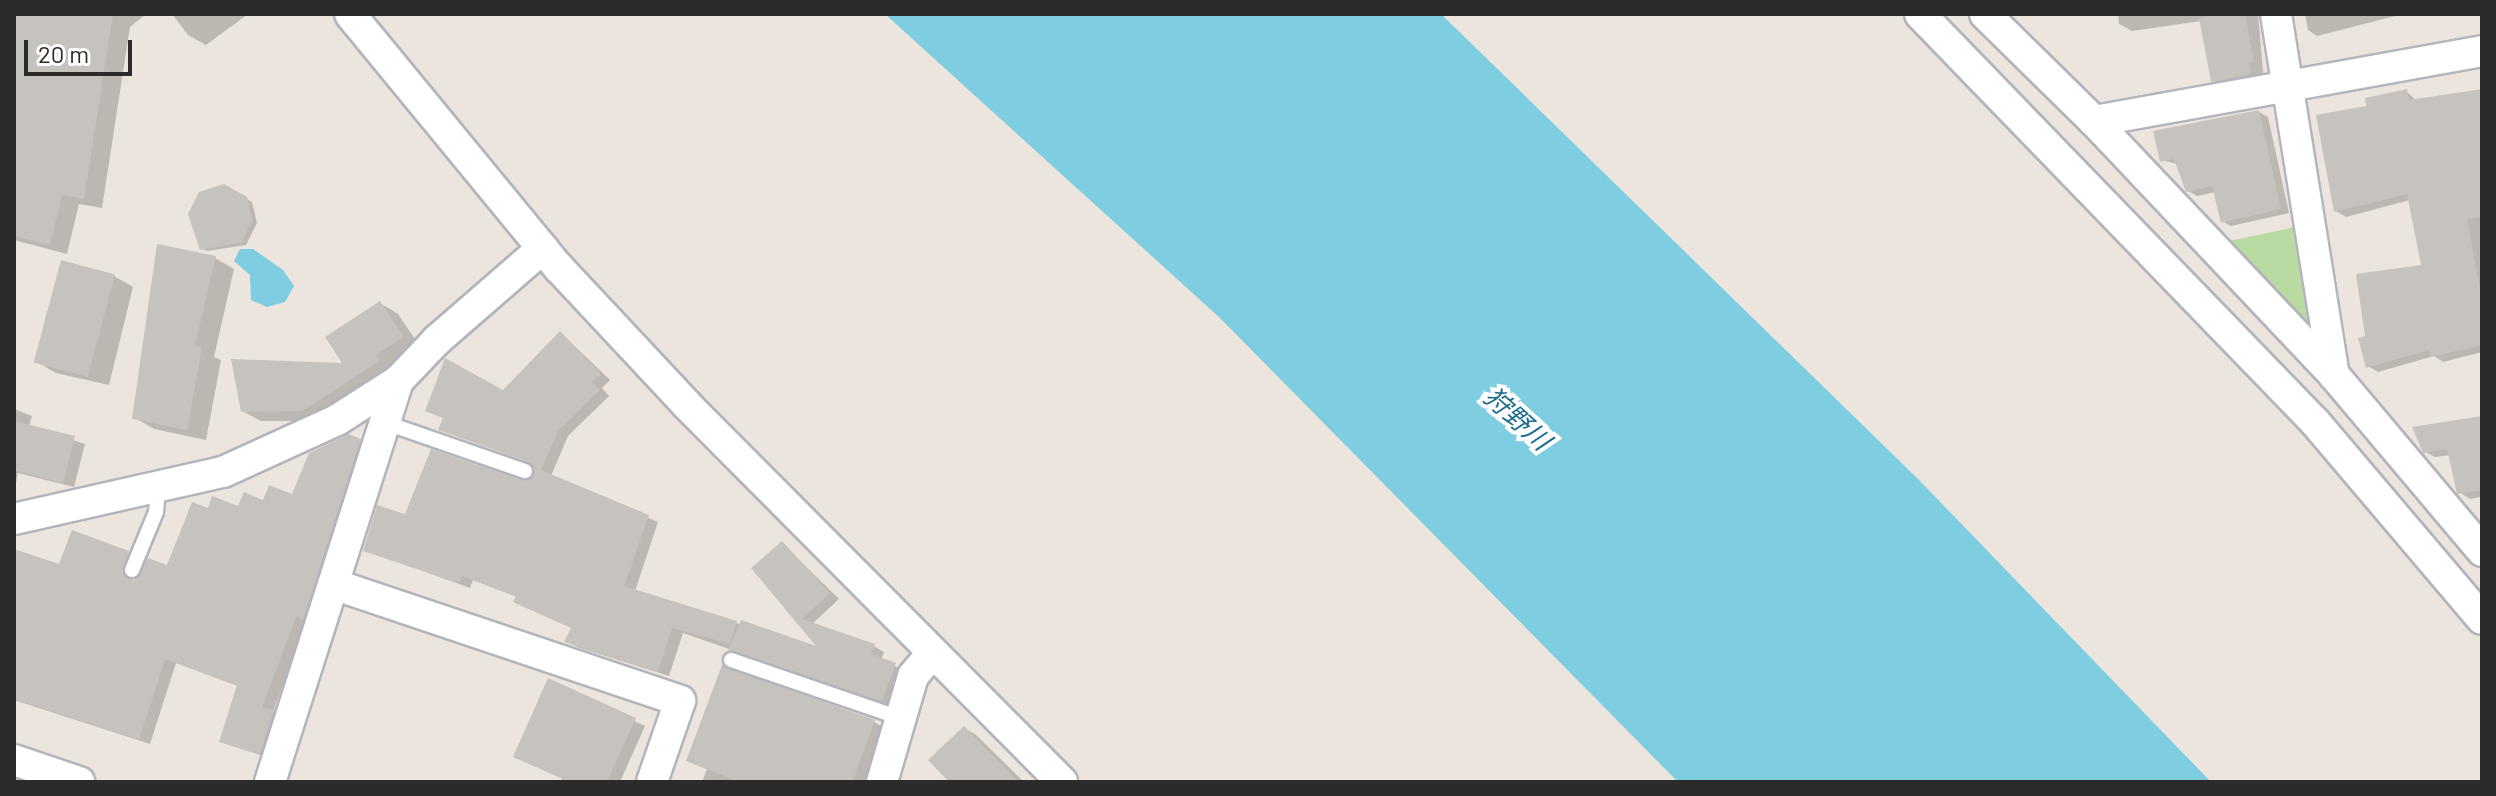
<!DOCTYPE html>
<html>
<head>
<meta charset="utf-8">
<style>
  body { margin:0 }
  #map { position:relative; width:2496px; height:796px; overflow:hidden; background:#ebe5de; font-family:Barlow,"Noto Sans JP",sans-serif }
  div>[style] { position:absolute }
  .green>* { inset:0; background:#b9dba1 }
  .water>* { inset:0; background:#7ecde0 }
  .shadow>* { inset:0; background:#0003 }
  .building>* { inset:0; background:#c6c2be; transform-origin:0 0 }
  .roads { filter:drop-shadow(2px 0 #b2b5bd) drop-shadow(-2px 0 #b2b5bd) drop-shadow(0 2px #b2b5bd) drop-shadow(0 -2px #b2b5bd) }
  .service>* { height:14px; margin:-7px; padding:0 7px; transform-origin:7px; border-radius:7px; background:#fff }
  .minor>* { height:30px; margin:-15px; padding:0 15px; transform-origin:15px; border-radius:15px; background:#fff }
  span { translate:-50% -50%; white-space:nowrap; text-align:center; line-height:1.15; -webkit-text-stroke:8px #fff; paint-order:stroke }
  .water-label { font-size:26px; color:#1d6d8c; font-style:italic }
  .frame { position:absolute; inset:0; border:16px solid #2b2b2b; pointer-events:none }
  .scale { position:absolute; left:24px; top:40px; width:108px; height:36px; box-sizing:border-box; border:4px solid #2b2b2b; border-top:0; padding-left:10px; font-size:24px; line-height:28px; white-space:nowrap; color:#2b2b2b; -webkit-text-stroke:6px #fff; paint-order:stroke }
</style>
</head>
<body>
<div id="map">
  <div class="green">
    <i style="clip-path:polygon(2296px 227px,2317px 328px,2306px 333px,2230px 248px,2229px 241px)"></i>
  </div>
  <div class="water">
    <i style="clip-path:polygon(885px 14px,1441px 14px,1918px 479px,2211px 782px,1678px 782px,1220px 318px)"></i>
    <i style="clip-path:polygon(240px 249px,253px 249px,283px 270px,294px 286px,285px 302px,267px 307px,251px 300px,250px 275px,234px 261px)"></i>
  </div>
  <div class="shadow">
    <i style="clip-path:polygon(14px 14px,146px 14px,130px 27px,102px 208px,79px 204px,67px 254px,14px 240px)"></i>
    <i style="clip-path:polygon(172px 14px,171px 14px,248px 14px,206px 45px,188px 35px)"></i>
    <i style="clip-path:polygon(2118px 14px,2258px 14px,2264px 81px,2226px 88px,2212px 80px,2201px 21px,2132px 31px,2119px 24px)"></i>
    <i style="clip-path:polygon(2305px 14px,2403px 14px,2317px 36px,2308px 30px)"></i>
    <i style="clip-path:polygon(2482px 84px,2482px 352px,2443px 362px,2434px 356px,2378px 372px,2368px 366px,2368px 338px,2424px 267px,2410px 200px,2346px 217px,2336px 211px,2369px 108px,2406px 91px,2417px 101px,2481px 92px)"></i>
    <i style="clip-path:polygon(2259px 112px,2268px 117px,2289px 213px,2231px 226px,2222px 221px,2216px 192px,2197px 196px,2188px 191px,2178px 164px,2161px 160px)"></i>
    <i style="clip-path:polygon(224px 186px,252px 202px,257px 223px,246px 245px,207px 251px,202px 248px)"></i>
    <i style="clip-path:polygon(215px 258px,234px 269px,214px 357px,221px 360px,206px 440px,154px 429px,135px 418px)"></i>
    <i style="clip-path:polygon(114px 276px,133px 287px,109px 385px,56px 373px,37px 362px,47px 311px)"></i>
    <i style="clip-path:polygon(380px 303px,398px 314px,421px 348px,321px 421px,261px 421px,242px 411px,346px 366px)"></i>
    <i style="clip-path:polygon(561px 333px,610px 380px,602px 388px,609px 396px,568px 436px,551px 476px,658px 522px,635px 591px,822px 650px,754px 569px,782px 543px,839px 599px,812px 624px,874px 646px,884px 652px,881px 660px,905px 671px,893px 706px,683px 633px,669px 676px,577px 647px,567px 641px,573px 628px,517px 597px,473px 580px,470px 588px,365px 550px,407px 516px,537px 474px,531px 463px,440px 429px,445px 419px,427px 410px,503px 393px)"></i>
    <i style="clip-path:polygon(14px 409px,32px 416px,29px 426px,85px 444px,74px 487px,18px 473px,14px 492px)"></i>
    <i style="clip-path:polygon(2482px 416px,2482px 497px,2470px 499px,2459px 492px,2450px 455px,2435px 457px,2424px 451px)"></i>
    <i style="clip-path:polygon(360px 440px,371px 447px,273px 712px,284px 718px,271px 759px,221px 741px,238px 686px,176px 663px,150px 744px,14px 700px,14px 551px,60px 567px,128px 553px,139px 559px,133px 575px,112px 567px,132px 578px,129px 586px,168px 567px,209px 511px,293px 496px)"></i>
    <i style="clip-path:polygon(549px 681px,645px 726px,620px 782px,562px 782px)"></i>
    <i style="clip-path:polygon(874px 722px,884px 728px,866px 779px,871px 782px,702px 782px,707px 769px)"></i>
    <i style="clip-path:polygon(964px 728px,975px 734px,1024px 782px,952px 782px)"></i>
  </div>
  <div class="building">
    <i style="clip-path:polygon(14px 14px,113px 14px,84px 199px,62px 195px,50px 245px,14px 236px)"></i>
    <i style="clip-path:polygon(2224px 14px,2245px 14px,2254px 62px,2249px 63px,2251px 74px,2211px 82px,2199px 18px)"></i>
    <i style="clip-path:polygon(2407px 89px,2409px 100px,2482px 89px,2482px 217px,2467px 219px,2482px 300px,2482px 345px,2431px 357px,2429px 350px,2366px 368px,2358px 338px,2365px 336px,2356px 274px,2421px 265px,2407px 194px,2334px 212px,2316px 115px,2366px 106px,2365px 98px)"></i>
    <i style="clip-path:polygon(2259px 110px,2281px 209px,2221px 223px,2212px 186px,2186px 192px,2174px 159px,2160px 162px,2153px 131px)"></i>
    <i style="clip-path:polygon(224px 184px,247px 197px,253px 220px,241px 243px,200px 250px,188px 214px,199px 192px)"></i>
    <i style="clip-path:polygon(157px 244px,216px 256px,195px 345px,202px 348px,187px 430px,132px 419px)"></i>
    <i style="left:61px;top:260px;width:56px;height:106px;rotate:15deg"></i>
    <i style="clip-path:polygon(380px 301px,404px 337px,376px 355px,380px 361px,302px 411px,241px 412px,231px 359px,342px 363px,325px 337px)"></i>
    <i style="clip-path:polygon(560px 331px,601px 374px,592px 382px,600px 390px,558px 431px,541px 470px,649px 515px,624px 586px,737px 621px,730px 644px,672px 628px,658px 672px,564px 642px,571px 628px,513px 602px,516px 596px,462px 576px,459px 583px,363px 551px,377px 505px,405px 514px,431px 449px,522px 480px,532px 478px,535px 468px,529px 462px,438px 430px,443px 418px,425px 411px,445px 358px,503px 390px)"></i>
    <i style="clip-path:polygon(2482px 416px,2482px 490px,2457px 494px,2447px 449px,2423px 453px,2412px 427px)"></i>
    <i style="clip-path:polygon(14px 421px,75px 436px,63px 483px,14px 470px)"></i>
    <i style="clip-path:polygon(349px 434px,361px 439px,303px 620px,296px 617px,262px 707px,274px 710px,260px 755px,219px 742px,237px 685px,165px 659px,139px 740px,14px 699px,14px 549px,59px 564px,72px 530px,129px 551px,122px 572px,134px 580px,148px 558px,167px 565px,192px 502px,208px 508px,212px 496px,238px 506px,244px 492px,263px 500px,269px 485px,292px 494px,309px 453px)"></i>
    <i style="clip-path:polygon(782px 541px,830px 593px,802px 619px,875px 644px,871px 654px,896px 663px,882px 701px,728px 651px,741px 620px,816px 646px,751px 568px)"></i>
    <i style="clip-path:polygon(722px 665px,875px 720px,852px 782px,739px 782px,686px 761px)"></i>
    <i style="clip-path:polygon(548px 678px,636px 718px,607px 782px,570px 782px,513px 757px)"></i>
    <i style="clip-path:polygon(964px 726px,1019px 782px,949px 782px,928px 760px)"></i>
  </div>
  <div class="roads">
    <div class="service">
      <i style="left:386px;top:423px;width:147px;rotate:19.1deg"></i>
      <i style="left:132px;top:570px;width:63px;rotate:-67.5deg"></i>
      <i style="left:156px;top:512px;width:22px;rotate:-85deg"></i>
      <i style="left:731px;top:660px;width:179px;rotate:18.9deg"></i>
    </div>
    <div class="minor">
      <i style="left:350px;top:14px;width:329px;rotate:50.6deg"></i>
      <i style="left:559px;top:268px;width:187px;rotate:46.9deg"></i>
      <i style="left:687px;top:405px;width:532px;rotate:45.15deg"></i>
      <i style="left:1920px;top:14px;width:568px;rotate:45.93deg"></i>
      <i style="left:2315px;top:422px;width:258px;rotate:49.7deg"></i>
      <i style="left:1985px;top:14px;width:153px;rotate:44.5deg"></i>
      <i style="left:2094px;top:121px;width:349px;rotate:46.6deg"></i>
      <i style="left:2334px;top:375px;width:230px;rotate:49.9deg"></i>
      <i style="left:2276px;top:14px;width:366px;rotate:80.9deg"></i>
      <i style="left:2094px;top:121px;width:394px;rotate:-10.2deg"></i>
      <i style="left:14px;top:519px;width:214px;rotate:-12.7deg"></i>
      <i style="left:223px;top:472px;width:125px;rotate:-24.5deg"></i>
      <i style="left:337px;top:420px;width:72px;rotate:-32.6deg"></i>
      <i style="left:398px;top:381px;width:57px;rotate:-46.4deg"></i>
      <i style="left:437px;top:340px;width:140px;rotate:-41deg"></i>
      <i style="left:336px;top:585px;width:363px;rotate:18.6deg"></i>
      <i style="left:680px;top:701px;width:86px;rotate:109.1deg"></i>
      <i style="left:14px;top:760px;width:69px;rotate:18.7deg"></i>
      <i style="left:270px;top:782px;width:421px;rotate:-72.3deg"></i>
      <i style="left:882px;top:782px;width:110px;rotate:-73.7deg"></i>
      <i style="left:913px;top:676px;width:30px;rotate:-50deg"></i>
    </div>
  </div>
  <div class="water-label">
    <span style="left:1518px;top:418px;rotate:42deg">狩野川</span>
  </div>
  <div class="frame"></div>
  <div class="scale">20 m</div>
</div>
</body>
</html>
